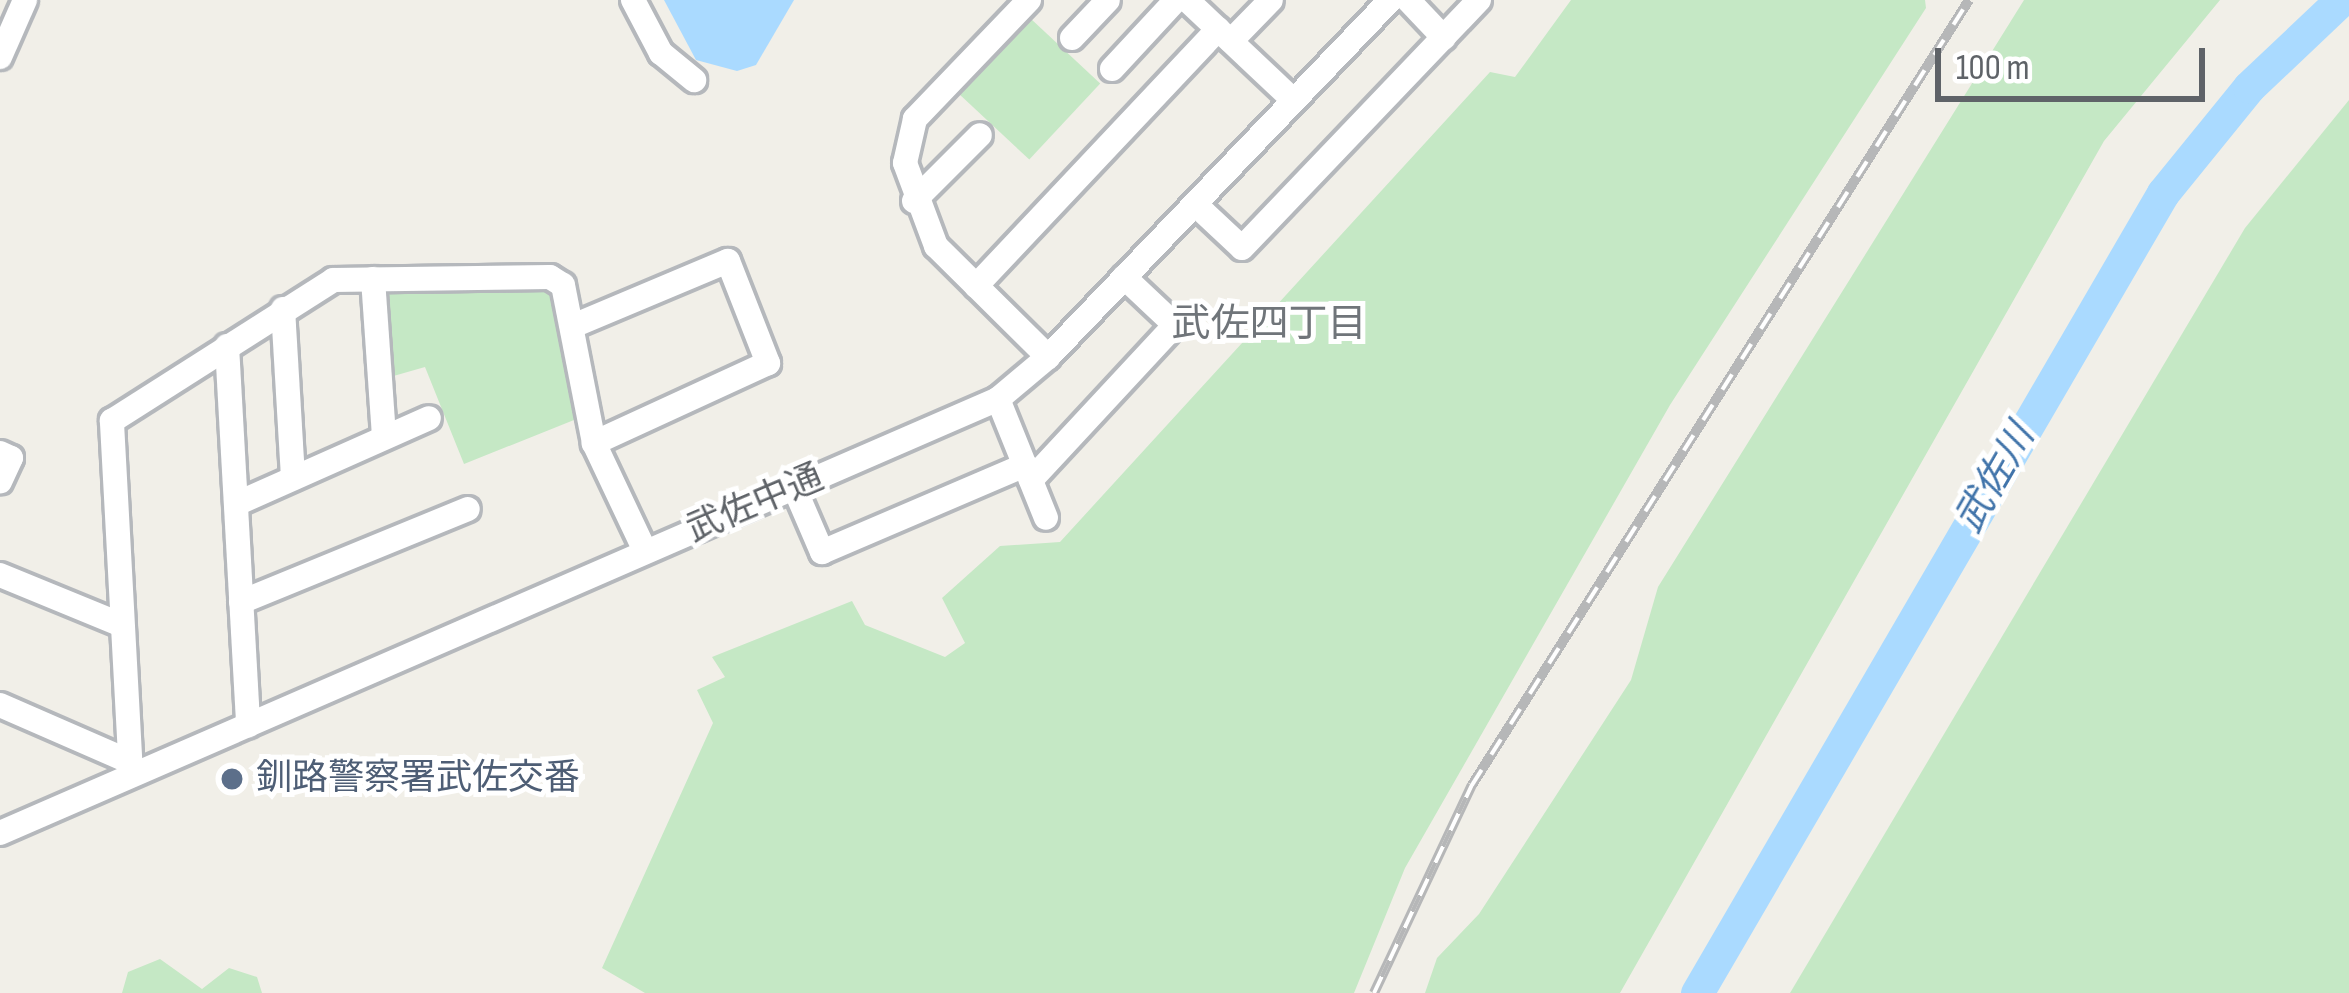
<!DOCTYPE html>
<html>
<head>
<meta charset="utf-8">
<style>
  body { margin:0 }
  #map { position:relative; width:2349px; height:993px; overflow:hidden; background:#f1efe8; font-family:"Sofia Sans Condensed","Noto Sans JP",sans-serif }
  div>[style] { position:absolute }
  .green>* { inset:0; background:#c5e8c5; transform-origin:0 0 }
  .water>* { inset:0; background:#aadaff }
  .river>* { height:33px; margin:-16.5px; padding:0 16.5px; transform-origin:16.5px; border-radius:16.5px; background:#aadaff }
  .roads { filter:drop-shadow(3px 0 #b5b8bc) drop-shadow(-3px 0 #b5b8bc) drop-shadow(0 3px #b5b8bc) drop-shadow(0 -3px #b5b8bc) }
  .minor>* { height:24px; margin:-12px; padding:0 12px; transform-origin:12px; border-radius:12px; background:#fff }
  .rail>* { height:10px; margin-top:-5px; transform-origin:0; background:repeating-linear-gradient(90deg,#fff 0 18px,#b6b7b8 0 36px); box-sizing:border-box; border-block:3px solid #b6b7b8 }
  .dots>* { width:33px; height:33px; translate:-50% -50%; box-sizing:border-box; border:6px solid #fff; border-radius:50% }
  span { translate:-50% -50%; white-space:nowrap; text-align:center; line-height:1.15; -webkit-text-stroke:10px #fff; paint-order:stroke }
  .street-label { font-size:36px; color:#5f6368 }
  .service-label { font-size:36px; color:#4e5e75 }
  .left { translate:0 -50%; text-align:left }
  .neighbourhood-label { font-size:39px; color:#70757a }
  .water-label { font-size:39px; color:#4174aa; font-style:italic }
  .scale { position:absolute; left:1935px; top:48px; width:270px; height:54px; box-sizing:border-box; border:6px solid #5f6368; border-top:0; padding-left:15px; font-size:36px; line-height:42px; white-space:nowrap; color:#5f6368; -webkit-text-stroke:9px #fff; paint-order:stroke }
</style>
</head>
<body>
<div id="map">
  <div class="green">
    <i style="clip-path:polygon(1571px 0,1925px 0,1926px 8px,1670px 405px,1405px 868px,1354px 993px,645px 993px,602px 968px,713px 723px,697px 690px,725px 677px,712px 657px,852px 601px,865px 625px,945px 657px,965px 643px,942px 598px,1000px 546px,1060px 542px,1490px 72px,1515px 77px)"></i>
    <i style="clip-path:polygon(2024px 0,2220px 0,2104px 141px,1620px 993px,1425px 993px,1437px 958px,1479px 914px,1631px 680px,1658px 587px)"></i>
    <i style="left:1030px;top:18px;width:96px;height:104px;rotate:43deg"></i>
    <i style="clip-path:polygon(2349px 100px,2349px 993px,1790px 993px,2245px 228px)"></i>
    <i style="clip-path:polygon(538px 281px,560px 294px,579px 418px,464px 464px,425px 367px,390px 377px,387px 288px)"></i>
    <i style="clip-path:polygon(160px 959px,202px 989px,229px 968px,257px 977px,262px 993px,122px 993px,128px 972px)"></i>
  </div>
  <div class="water">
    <i style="clip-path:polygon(664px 0,794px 0,756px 65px,737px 71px,696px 60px)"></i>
  </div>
  <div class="river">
    <i style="left:1697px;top:993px;width:926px;rotate:-59.78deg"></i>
    <i style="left:2163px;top:193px;width:136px;rotate:-50.9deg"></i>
    <i style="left:2249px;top:87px;width:127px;rotate:-43.4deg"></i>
  </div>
  <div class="roads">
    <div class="minor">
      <i style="left:633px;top:0;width:60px;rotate:62.2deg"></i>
      <i style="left:661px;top:53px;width:43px;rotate:39.3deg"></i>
      <i style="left:1029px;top:0;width:165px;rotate:133.8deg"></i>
      <i style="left:915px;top:119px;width:45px;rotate:102.8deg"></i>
      <i style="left:905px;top:163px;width:89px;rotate:69.5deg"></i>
      <i style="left:936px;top:246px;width:158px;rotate:44.7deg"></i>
      <i style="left:1187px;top:0;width:146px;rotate:43.3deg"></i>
      <i style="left:1408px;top:0;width:52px;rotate:46.5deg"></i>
      <i style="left:1072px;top:38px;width:52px;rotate:-46.5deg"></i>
      <i style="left:1231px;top:41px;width:57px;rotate:-45.7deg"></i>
      <i style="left:0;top:57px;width:62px;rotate:-66.3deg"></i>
      <i style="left:1112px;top:69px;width:94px;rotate:-47.2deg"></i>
      <i style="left:914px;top:201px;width:93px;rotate:-45deg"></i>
      <i style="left:1195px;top:204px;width:64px;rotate:43.1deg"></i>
      <i style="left:1242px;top:248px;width:343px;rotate:-46.3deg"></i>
      <i style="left:373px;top:279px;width:157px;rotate:86deg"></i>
      <i style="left:976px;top:286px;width:353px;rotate:-46.7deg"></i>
      <i style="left:283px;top:309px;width:169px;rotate:86.6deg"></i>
      <i style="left:573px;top:326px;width:168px;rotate:-22.8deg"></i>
      <i style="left:728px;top:261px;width:110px;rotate:68.6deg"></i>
      <i style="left:768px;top:363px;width:192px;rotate:155.3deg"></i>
      <i style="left:227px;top:346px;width:380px;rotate:86.8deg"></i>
      <i style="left:998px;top:399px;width:128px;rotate:68deg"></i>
      <i style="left:0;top:453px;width:12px;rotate:24deg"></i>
      <i style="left:11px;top:458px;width:26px;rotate:115deg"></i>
      <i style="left:1031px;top:480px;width:212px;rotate:-47.1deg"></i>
      <i style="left:1175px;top:325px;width:70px;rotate:-136.7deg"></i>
      <i style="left:794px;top:487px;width:71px;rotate:66.7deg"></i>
      <i style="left:822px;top:552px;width:221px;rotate:-23.2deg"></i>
      <i style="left:236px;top:504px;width:211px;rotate:-24deg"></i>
      <i style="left:0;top:575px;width:132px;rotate:22.3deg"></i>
      <i style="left:241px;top:602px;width:245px;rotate:-22.3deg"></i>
      <i style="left:0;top:705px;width:140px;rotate:23.6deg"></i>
      <i style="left:131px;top:774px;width:354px;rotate:-93.1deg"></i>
      <i style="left:112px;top:421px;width:262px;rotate:-32.5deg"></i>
      <i style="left:333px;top:280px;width:217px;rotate:-0.8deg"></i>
      <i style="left:550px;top:277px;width:15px;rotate:32deg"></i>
      <i style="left:563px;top:285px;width:161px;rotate:78.9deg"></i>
      <i style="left:594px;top:443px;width:119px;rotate:64.7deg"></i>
      <i style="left:0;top:833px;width:1088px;rotate:-23.5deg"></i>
      <i style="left:998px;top:399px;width:65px;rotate:-40deg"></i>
      <i style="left:1048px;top:357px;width:494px;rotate:-46.2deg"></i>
    </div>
  </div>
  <div class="rail">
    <i style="left:1374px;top:993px;width:230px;rotate:-64.8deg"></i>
    <i style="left:1472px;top:785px;width:929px;rotate:-57.66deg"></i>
  </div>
  <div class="dots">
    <i style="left:232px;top:779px;background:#5c6f8a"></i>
  </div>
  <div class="street-label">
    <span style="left:755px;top:504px;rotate:-23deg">武佐中通</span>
  </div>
  <div class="service-label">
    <span class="left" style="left:256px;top:779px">釧路警察署武佐交番</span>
  </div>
  <div class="neighbourhood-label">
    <span style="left:1269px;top:325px">武佐四丁目</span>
  </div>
  <div class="water-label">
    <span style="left:1996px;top:479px;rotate:-60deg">武佐川</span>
  </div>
  <div class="scale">100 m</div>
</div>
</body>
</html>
